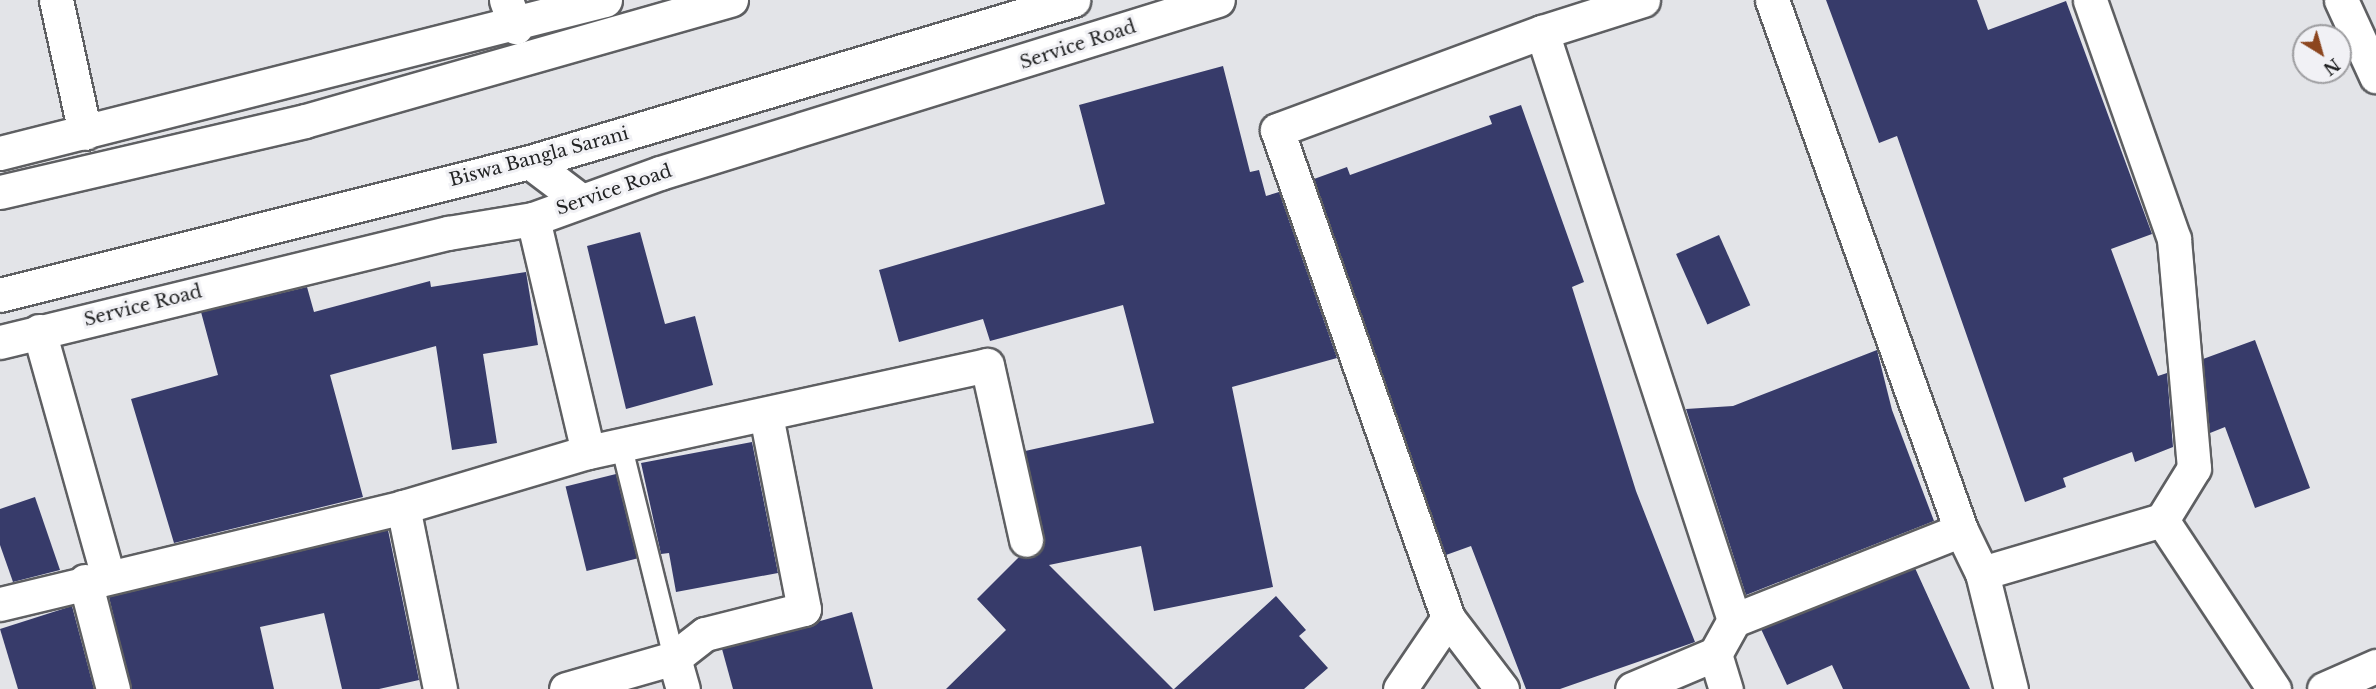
<!DOCTYPE html>
<html>
<head>
<meta charset="utf-8">
<style>
	body { margin:0 }
	#map { position:relative; width:2376px; height:689px; overflow:hidden; background:#e3e4e8; font-family:"Libre Baskerville",serif }
	div>[style] { position:absolute }
	[style*='--x'] { left:calc(var(--x)*1px); top:calc(var(--y)*1px); width:calc(var(--w)*1px); rotate:calc(var(--a)*1deg) }
	.building>* { inset:0; background:#373b6a; transform-origin:0 0 }
	.roads { filter:drop-shadow(2px 0 #5e5f62) drop-shadow(-2px 0 #5e5f62) drop-shadow(0 2px #5e5f62) drop-shadow(0 -2px #5e5f62) }
	.service>* { height:20px; margin:-10px; padding:0 10px; transform-origin:10px; border-radius:10px; background:#fff }
	.minor>* { height:33px; margin:-16.5px; padding:0 16.5px; transform-origin:16.5px; border-radius:16.5px; background:#fff }
	.tertiary>* { height:33px; margin:-16.5px; padding:0 16.5px; transform-origin:16.5px; border-radius:16.5px; background:#fff }
	.primary>* { height:33px; margin:-16.5px; padding:0 16.5px; transform-origin:16.5px; border-radius:16.5px; background:#fff }
	span { translate:-50% -50%; white-space:nowrap; text-align:center; line-height:1.15; -webkit-text-stroke:6px #f1f1f5; paint-order:stroke }
	.street-label { font-size:18px; color:#212223 }
	.north { position:absolute; left:2292px; top:24px; width:60px; height:60px; box-sizing:border-box; background:#f1f1f5; border:2px solid #9e9ea1; border-radius:50%; rotate:143deg; font-size:16px; font-weight:700; line-height:24px; text-align:center; color:#212223 }
	.north::after { content:''; display:block; margin:auto; width:21px; height:27px; background:#8c461f; clip-path:polygon(50% 0,100% 100%,50% 72%,0 100%) }
</style>
</head>
<body>
<div id="map">
	<div class="building">
		<div style="clip-path:polygon(1826px 0,1977px 0,1988px 30px,2066px 1px,2152px 234px,2111px 249px,2158px 376px,2167px 373px,2173px 447px,2135px 462px,2132px 452px,2063px 478px,2066px 487px,2025px 502px,1897px 136px,1879px 143px)"></div>
		<div style="clip-path:polygon(1223px 66px,1250px 172px,1259px 170px,1266px 196px,1279px 192px,1337px 358px,1232px 387px,1273px 587px,1154px 611px,1141px 546px,1049px 565px,1173px 689px,946px 689px,1006px 630px,977px 599px,1019px 557px,1031px 558px,1044px 546px,1025px 451px,1154px 423px,1123px 305px,990px 341px,983px 319px,899px 342px,879px 270px,1105px 204px,1079px 105px)"></div>
		<div style="clip-path:polygon(1521px 105px,1584px 282px,1572px 287px,1636px 491px,1695px 642px,1560px 689px,1526px 689px,1471px 546px,1446px 555px,1314px 179px,1347px 167px,1350px 175px,1492px 124px,1489px 116px)"></div>
		<div style="clip-path:polygon(640px 232px,665px 324px,695px 316px,713px 385px,626px 409px,587px 246px)"></div>
		<div style="left:1719px;top:235px;width:77px;height:47px;rotate:66deg"></div>
		<div style="clip-path:polygon(526px 272px,538px 345px,483px 354px,497px 443px,452px 450px,436px 346px,330px 375px,363px 497px,174px 543px,131px 399px,218px 375px,201px 312px,307px 287px,314px 312px,430px 281px,431px 287px)"></div>
		<div style="clip-path:polygon(2255px 340px,2310px 488px,2255px 508px,2225px 427px,2210px 433px,2203px 359px)"></div>
		<div style="clip-path:polygon(1877px 350px,1892px 410px,1934px 521px,1746px 595px,1686px 409px,1733px 406px)"></div>
		<div style="clip-path:polygon(752px 442px,778px 573px,676px 592px,669px 553px,661px 554px,641px 463px)"></div>
		<div style="left:616px;top:474px;width:87px;height:52px;rotate:76deg"></div>
		<div style="clip-path:polygon(35px 497px,60px 570px,13px 582px,0 545px,0 509px)"></div>
		<div style="clip-path:polygon(388px 530px,419px 680px,379px 689px,342px 689px,324px 613px,260px 627px,274px 689px,131px 689px,109px 597px)"></div>
		<div style="clip-path:polygon(1915px 568px,1970px 689px,1843px 689px,1832px 665px,1787px 685px,1761px 629px)"></div>
		<div style="clip-path:polygon(1276px 596px,1306px 630px,1299px 636px,1328px 668px,1304px 689px,1174px 689px)"></div>
		<div style="clip-path:polygon(72px 606px,94px 689px,18px 689px,0 629px)"></div>
		<div style="clip-path:polygon(852px 612px,873px 689px,733px 689px,722px 649px)"></div>
	</div>
	<div class="roads">
		<div class="service">
			<div style="--x:622;--y:448;--w:216;--a:76.1"></div>
		</div>
		<div class="minor">
			<div style="--x:56;--y:0;--w:136;--a:77.7"></div>
			<div style="--x:506;--y:0;--w:29;--a:70"></div>
			<div style="--x:1772;--y:0;--w:563;--a:70.37"></div>
			<div style="--x:1961;--y:530;--w:48;--a:64"></div>
			<div style="--x:1982;--y:573;--w:120;--a:76"></div>
			<div style="--x:2341;--y:0;--w:84;--a:65.3"></div>
			<div style="--x:1542;--y:32;--w:106;--a:-17.6"></div>
			<div style="--x:533;--y:219;--w:239;--a:76.7"></div>
			<div style="--x:39;--y:331;--w:255;--a:74.3"></div>
			<div style="--x:403;--y:507;--w:186;--a:78.5"></div>
			<div style="--x:2162;--y:520;--w:203;--a:56.5"></div>
			<div style="--x:1982;--y:573;--w:188;--a:-16.4"></div>
			<div style="--x:2162;--y:520;--w:61;--a:-58.4"></div>
			<div style="--x:2194;--y:468;--w:230;--a:-95"></div>
			<div style="--x:2174;--y:239;--w:253;--a:-109.4"></div>
			<div style="--x:85;--y:581;--w:112;--a:75.5"></div>
			<div style="--x:0;--y:604;--w:415;--a:-13.5"></div>
			<div style="--x:403;--y:507;--w:193;--a:-16.6"></div>
			<div style="--x:588;--y:452;--w:408;--a:-12.3"></div>
			<div style="--x:987;--y:365;--w:179;--a:77.4"></div>
			<div style="--x:1734;--y:620;--w:244;--a:-21.6"></div>
			<div style="--x:1715;--y:654;--w:37;--a:73"></div>
			<div style="--x:674;--y:658;--w:32;--a:74"></div>
			<div style="--x:566;--y:689;--w:112;--a:-16"></div>
			<div style="--x:674;--y:658;--w:39;--a:-38"></div>
			<div style="--x:705;--y:634;--w:102;--a:-14.2"></div>
			<div style="--x:804;--y:609;--w:197;--a:-101.1"></div>
			<div style="--x:1400;--y:689;--w:86;--a:-55.9"></div>
			<div style="--x:1502;--y:689;--w:89;--a:-127.3"></div>
			<div style="--x:1448;--y:618;--w:517;--a:-109.31"></div>
			<div style="--x:1277;--y:130;--w:283;--a:-20.3"></div>
			<div style="--x:1542;--y:32;--w:619;--a:71.92"></div>
			<div style="--x:1734;--y:620;--w:39;--a:119"></div>
			<div style="--x:1715;--y:654;--w:90;--a:157.1"></div>
			<div style="--x:2324;--y:689;--w:57;--a:-23.9"></div>
		</div>
		<div class="tertiary">
			<div style="--x:0;--y:153;--w:624;--a:-14.19"></div>
			<div style="--x:530;--y:162;--w:61;--a:37.1"></div>
			<div style="--x:0;--y:342;--w:461;--a:-13.7"></div>
			<div style="--x:448;--y:233;--w:86;--a:-9.4"></div>
			<div style="--x:533;--y:219;--w:135;--a:-19.9"></div>
			<div style="--x:660;--y:173;--w:584;--a:-17.23"></div>
		</div>
		<div class="primary">
			<div style="--x:0;--y:192;--w:313;--a:-13.1"></div>
			<div style="--x:305;--y:121;--w:443;--a:-15.9"></div>
			<div style="--x:0;--y:295;--w:546;--a:-14.09"></div>
			<div style="--x:530;--y:162;--w:567;--a:-16.61"></div>
		</div>
	</div>
	<div class="street-label">
		<span style="left:1078px;top:45px;rotate:-18deg">Service Road</span>
		<span style="left:539px;top:157px;rotate:-15deg">Biswa Bangla Sarani</span>
		<span style="left:614px;top:190px;rotate:-19deg">Service Road</span>
		<span style="left:143px;top:306px;rotate:-14deg">Service Road</span>
	</div>
	<div class="north">N</div>
</div>
</body>
</html>
